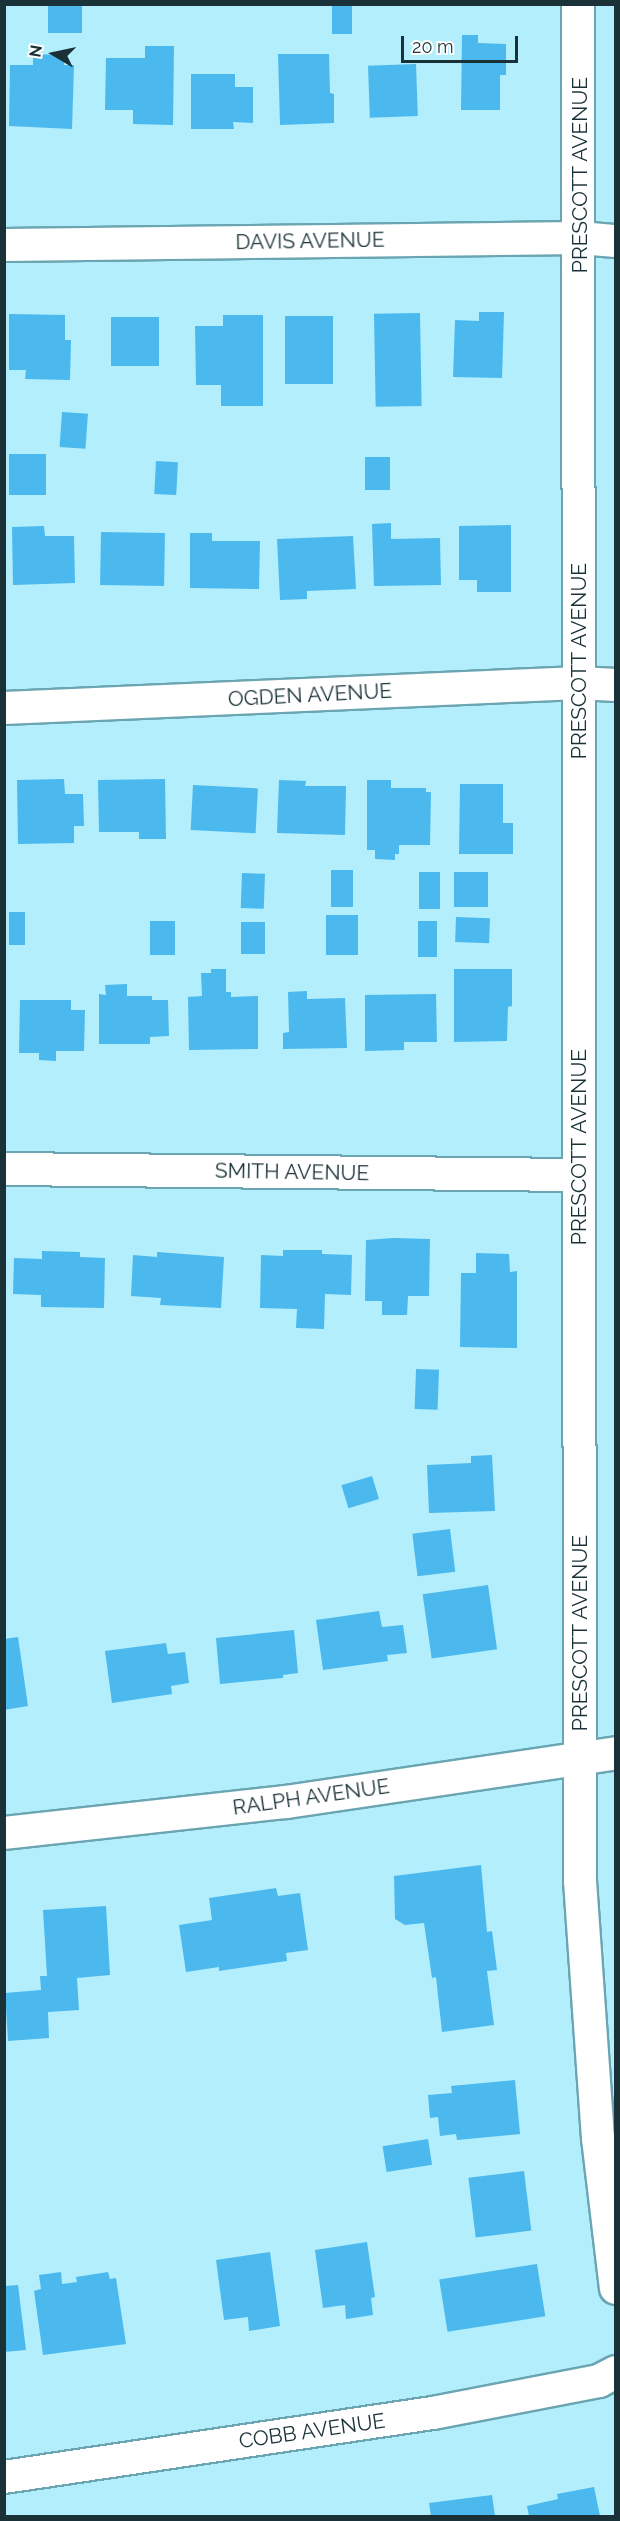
<!DOCTYPE html>
<html>
<head>
<meta charset="utf-8">
<style>
	body { margin:0 }
	#map { position:relative; width:620px; height:2521px; overflow:hidden; background:#b2eefb; font-family:Raleway,sans-serif }
	div>[style] { position:absolute }
	[style*='--x'] { left:calc(var(--x)*1px); top:calc(var(--y)*1px); width:calc(var(--w)*1px); rotate:calc(var(--a)*1deg) }
	.building>* { inset:0; background:#4bb9ee; transform-origin:0 0 }
	.roads { filter:drop-shadow(2px 0 #6ba5b2) drop-shadow(-2px 0 #6ba5b2) drop-shadow(0 2px #6ba5b2) drop-shadow(0 -2px #6ba5b2) }
	.street>* { height:32px; margin:-16px; padding:0 16px; transform-origin:16px; border-radius:16px; background:#fff }
	span { translate:-50% -50%; white-space:nowrap; text-align:center; line-height:1.15; -webkit-text-stroke:5px #fff; paint-order:stroke }
	.street-label { font-size:21px; color:#1a3237 }
	.frame { position:absolute; inset:0; border:6px solid #1a3237; pointer-events:none }
	.north { position:absolute; left:24px; top:24px; width:60px; height:60px; -webkit-text-stroke:4px #fff; paint-order:stroke; rotate:279deg; font-size:16px; font-weight:700; line-height:24px; text-align:center; color:#1a3237 }
	.north::after { content:''; display:block; margin:auto; width:21px; height:27px; background:#1a3237; clip-path:polygon(50% 0,100% 100%,50% 72%,0 100%) }
	.scale { position:absolute; left:401px; top:36px; width:117px; height:27px; box-sizing:border-box; border:3px solid #1a3237; border-top:0; padding-left:8px; font-size:18px; line-height:21px; white-space:nowrap; color:#1a3237; -webkit-text-stroke:4px #fff; paint-order:stroke }
</style>
</head>
<body>
<div id="map">
	<div class="building">
		<div style="left:48px;top:4px;width:34px;height:29px"></div>
		<div style="left:332px;top:4px;width:20px;height:30px"></div>
		<div style="clip-path:polygon(462px 35px,478px 35px,478px 43px,506px 44px,506px 75px,500px 75px,500px 110px,461px 110px)"></div>
		<div style="clip-path:polygon(145px 46px,174px 46px,173px 125px,133px 124px,133px 110px,105px 110px,106px 58px,145px 58px)"></div>
		<div style="clip-path:polygon(33px 54px,64px 55px,64px 65px,74px 65px,72px 129px,9px 126px,10px 65px,33px 65px)"></div>
		<div style="clip-path:polygon(278px 54px,329px 54px,330px 93px,334px 94px,334px 123px,280px 125px)"></div>
		<div style="left:416px;top:64px;width:52px;height:48px;rotate:88deg"></div>
		<div style="clip-path:polygon(191px 74px,235px 74px,235px 87px,253px 87px,253px 123px,233px 122px,234px 129px,191px 129px)"></div>
		<div style="clip-path:polygon(479px 312px,504px 312px,502px 378px,453px 377px,455px 320px,479px 321px)"></div>
		<div style="left:420px;top:313px;width:93px;height:46px;rotate:89deg"></div>
		<div style="clip-path:polygon(9px 314px,65px 315px,65px 340px,71px 340px,70px 380px,25px 379px,26px 370px,9px 370px)"></div>
		<div style="clip-path:polygon(223px 315px,263px 315px,263px 406px,221px 406px,221px 385px,196px 385px,195px 326px,223px 326px)"></div>
		<div style="left:285px;top:316px;width:48px;height:68px"></div>
		<div style="left:111px;top:317px;width:48px;height:49px"></div>
		<div style="left:62px;top:412px;width:26px;height:35px;rotate:4deg"></div>
		<div style="left:9px;top:454px;width:37px;height:41px"></div>
		<div style="left:390px;top:457px;width:33px;height:25px;rotate:90deg"></div>
		<div style="left:156px;top:461px;width:22px;height:33px;rotate:3deg"></div>
		<div style="clip-path:polygon(391px 523px,391px 539px,440px 538px,441px 585px,374px 586px,372px 524px)"></div>
		<div style="clip-path:polygon(511px 525px,511px 592px,477px 592px,477px 580px,459px 580px,459px 526px)"></div>
		<div style="clip-path:polygon(44px 526px,45px 536px,74px 536px,75px 583px,13px 585px,12px 527px)"></div>
		<div style="left:101px;top:532px;width:64px;height:53px;rotate:1deg"></div>
		<div style="clip-path:polygon(190px 533px,212px 533px,212px 541px,260px 541px,259px 589px,190px 588px)"></div>
		<div style="clip-path:polygon(353px 536px,356px 589px,307px 591px,307px 599px,280px 600px,277px 539px)"></div>
		<div style="clip-path:polygon(64px 779px,65px 794px,83px 794px,84px 826px,74px 826px,74px 843px,18px 844px,17px 780px)"></div>
		<div style="clip-path:polygon(165px 779px,166px 839px,139px 839px,139px 832px,99px 832px,98px 780px)"></div>
		<div style="clip-path:polygon(279px 780px,306px 781px,305px 786px,346px 786px,345px 835px,277px 833px)"></div>
		<div style="clip-path:polygon(367px 780px,391px 780px,391px 788px,426px 788px,426px 792px,431px 792px,430px 845px,399px 845px,399px 854px,395px 854px,395px 860px,375px 859px,375px 850px,367px 850px)"></div>
		<div style="clip-path:polygon(460px 784px,503px 784px,503px 823px,513px 823px,513px 854px,459px 854px)"></div>
		<div style="left:193px;top:785px;width:65px;height:45px;rotate:3deg"></div>
		<div style="left:331px;top:870px;width:22px;height:37px"></div>
		<div style="left:419px;top:872px;width:21px;height:37px"></div>
		<div style="left:454px;top:872px;width:34px;height:35px"></div>
		<div style="left:242px;top:873px;width:23px;height:35px;rotate:2deg"></div>
		<div style="left:9px;top:912px;width:16px;height:33px"></div>
		<div style="left:326px;top:915px;width:32px;height:40px"></div>
		<div style="left:456px;top:917px;width:34px;height:25px;rotate:2deg"></div>
		<div style="left:150px;top:921px;width:25px;height:34px"></div>
		<div style="left:418px;top:921px;width:19px;height:36px"></div>
		<div style="left:241px;top:922px;width:24px;height:32px"></div>
		<div style="clip-path:polygon(211px 969px,226px 969px,226px 992px,231px 992px,231px 997px,258px 996px,258px 1049px,189px 1050px,188px 997px,202px 996px,201px 973px,211px 973px)"></div>
		<div style="clip-path:polygon(454px 969px,512px 969px,512px 1006px,508px 1007px,507px 1041px,454px 1042px)"></div>
		<div style="clip-path:polygon(127px 984px,127px 996px,152px 996px,152px 1000px,168px 1000px,169px 1036px,150px 1037px,150px 1044px,99px 1044px,99px 994px,106px 995px,105px 985px)"></div>
		<div style="clip-path:polygon(307px 991px,307px 999px,345px 998px,347px 1048px,283px 1049px,283px 1033px,289px 1032px,288px 992px)"></div>
		<div style="clip-path:polygon(436px 994px,437px 1042px,404px 1042px,404px 1050px,365px 1051px,365px 995px)"></div>
		<div style="clip-path:polygon(20px 1000px,71px 1000px,71px 1010px,85px 1010px,84px 1051px,56px 1051px,56px 1061px,39px 1060px,39px 1053px,19px 1053px)"></div>
		<div style="clip-path:polygon(393px 1238px,430px 1239px,429px 1296px,408px 1296px,407px 1315px,382px 1315px,382px 1301px,365px 1301px,366px 1240px)"></div>
		<div style="clip-path:polygon(283px 1250px,322px 1250px,322px 1254px,352px 1255px,351px 1295px,325px 1294px,324px 1329px,296px 1328px,297px 1309px,260px 1308px,261px 1255px,283px 1256px)"></div>
		<div style="clip-path:polygon(42px 1251px,80px 1252px,80px 1257px,105px 1258px,104px 1308px,41px 1307px,41px 1295px,13px 1294px,14px 1258px,42px 1259px)"></div>
		<div style="clip-path:polygon(157px 1252px,224px 1257px,221px 1308px,160px 1305px,161px 1298px,131px 1296px,133px 1255px,157px 1257px)"></div>
		<div style="clip-path:polygon(476px 1253px,509px 1254px,510px 1272px,517px 1271px,517px 1348px,460px 1347px,461px 1273px,476px 1273px)"></div>
		<div style="left:416px;top:1369px;width:23px;height:40px;rotate:2deg"></div>
		<div style="clip-path:polygon(492px 1455px,495px 1511px,429px 1513px,427px 1465px,471px 1463px,471px 1456px)"></div>
		<div style="left:372px;top:1476px;width:24px;height:32px;rotate:73deg"></div>
		<div style="left:450px;top:1529px;width:43px;height:38px;rotate:83deg"></div>
		<div style="left:488px;top:1585px;width:65px;height:66px;rotate:82deg"></div>
		<div style="clip-path:polygon(379px 1611px,382px 1627px,403px 1625px,407px 1653px,387px 1655px,388px 1661px,323px 1670px,316px 1620px)"></div>
		<div style="clip-path:polygon(294px 1630px,298px 1673px,283px 1675px,283px 1678px,220px 1684px,216px 1638px)"></div>
		<div style="clip-path:polygon(18px 1637px,28px 1706px,4px 1710px,4px 1639px)"></div>
		<div style="clip-path:polygon(166px 1643px,168px 1654px,185px 1652px,189px 1683px,171px 1686px,172px 1694px,112px 1703px,105px 1651px)"></div>
		<div style="clip-path:polygon(481px 1865px,487px 1932px,492px 1931px,497px 1970px,487px 1971px,494px 2025px,442px 2032px,436px 1977px,432px 1978px,424px 1923px,405px 1925px,395px 1919px,394px 1876px)"></div>
		<div style="clip-path:polygon(276px 1888px,278px 1896px,300px 1893px,308px 1950px,286px 1953px,287px 1961px,219px 1971px,219px 1967px,186px 1972px,179px 1925px,212px 1920px,209px 1898px)"></div>
		<div style="clip-path:polygon(106px 1906px,110px 1975px,77px 1978px,79px 2010px,48px 2012px,49px 2038px,8px 2041px,5px 1993px,41px 1990px,40px 1976px,47px 1976px,43px 1910px)"></div>
		<div style="clip-path:polygon(515px 2080px,520px 2134px,457px 2140px,456px 2134px,440px 2136px,438px 2117px,430px 2118px,428px 2095px,452px 2093px,451px 2086px)"></div>
		<div style="left:428px;top:2139px;width:26px;height:46px;rotate:81deg"></div>
		<div style="left:524px;top:2171px;width:60px;height:56px;rotate:83deg"></div>
		<div style="clip-path:polygon(367px 2242px,375px 2297px,371px 2298px,373px 2315px,346px 2319px,345px 2305px,323px 2308px,315px 2250px)"></div>
		<div style="clip-path:polygon(270px 2252px,280px 2326px,249px 2331px,248px 2317px,224px 2320px,216px 2260px)"></div>
		<div style="left:537px;top:2264px;width:53px;height:99px;rotate:81deg"></div>
		<div style="clip-path:polygon(61px 2272px,62px 2284px,77px 2282px,76px 2277px,108px 2272px,110px 2279px,116px 2278px,126px 2344px,43px 2355px,34px 2291px,41px 2289px,39px 2275px)"></div>
		<div style="clip-path:polygon(18px 2285px,26px 2350px,4px 2352px,4px 2286px)"></div>
		<div style="clip-path:polygon(594px 2487px,600px 2516px,529px 2516px,527px 2506px,558px 2499px,557px 2494px)"></div>
		<div style="clip-path:polygon(492px 2495px,495px 2516px,431px 2516px,429px 2503px)"></div>
	</div>
	<div class="roads">
		<div class="street">
			<div style="--x:578;--y:4;--w:1877;--a:89.94"></div>
			<div style="--x:580;--y:1881;--w:258;--a:86"></div>
			<div style="--x:598;--y:2138;--w:151;--a:83.2"></div>
			<div style="--x:4;--y:245;--w:576;--a:-0.7"></div>
			<div style="--x:580;--y:238;--w:36;--a:5"></div>
			<div style="--x:4;--y:708;--w:576;--a:-2.49"></div>
			<div style="--x:579;--y:683;--w:37;--a:3"></div>
			<div style="--x:4;--y:1169;--w:575;--a:0.6"></div>
			<div style="--x:4;--y:1833;--w:284;--a:-6.3"></div>
			<div style="--x:286;--y:1802;--w:334;--a:-8.4"></div>
			<div style="--x:4;--y:2477;--w:434;--a:-8.5"></div>
			<div style="--x:433;--y:2413;--w:169;--a:-10.9"></div>
			<div style="--x:599;--y:2381;--w:19;--a:-28"></div>
		</div>
	</div>
	<div class="street-label">
		<span style="left:580px;top:175px;rotate:-90deg">PRESCOTT AVENUE</span>
		<span style="left:310px;top:241px;rotate:-1deg">DAVIS AVENUE</span>
		<span style="left:579px;top:661px;rotate:-90deg">PRESCOTT AVENUE</span>
		<span style="left:310px;top:695px;rotate:-3deg">OGDEN AVENUE</span>
		<span style="left:579px;top:1147px;rotate:-90deg">PRESCOTT AVENUE</span>
		<span style="left:292px;top:1172px;rotate:1deg">SMITH AVENUE</span>
		<span style="left:580px;top:1633px;rotate:-90deg">PRESCOTT AVENUE</span>
		<span style="left:311px;top:1797px;rotate:-8deg">RALPH AVENUE</span>
		<span style="left:312px;top:2431px;rotate:-8deg">COBB AVENUE</span>
	</div>
	<div class="frame"></div>
	<div class="north">N</div>
	<div class="scale">20 m</div>
</div>
</body>
</html>
